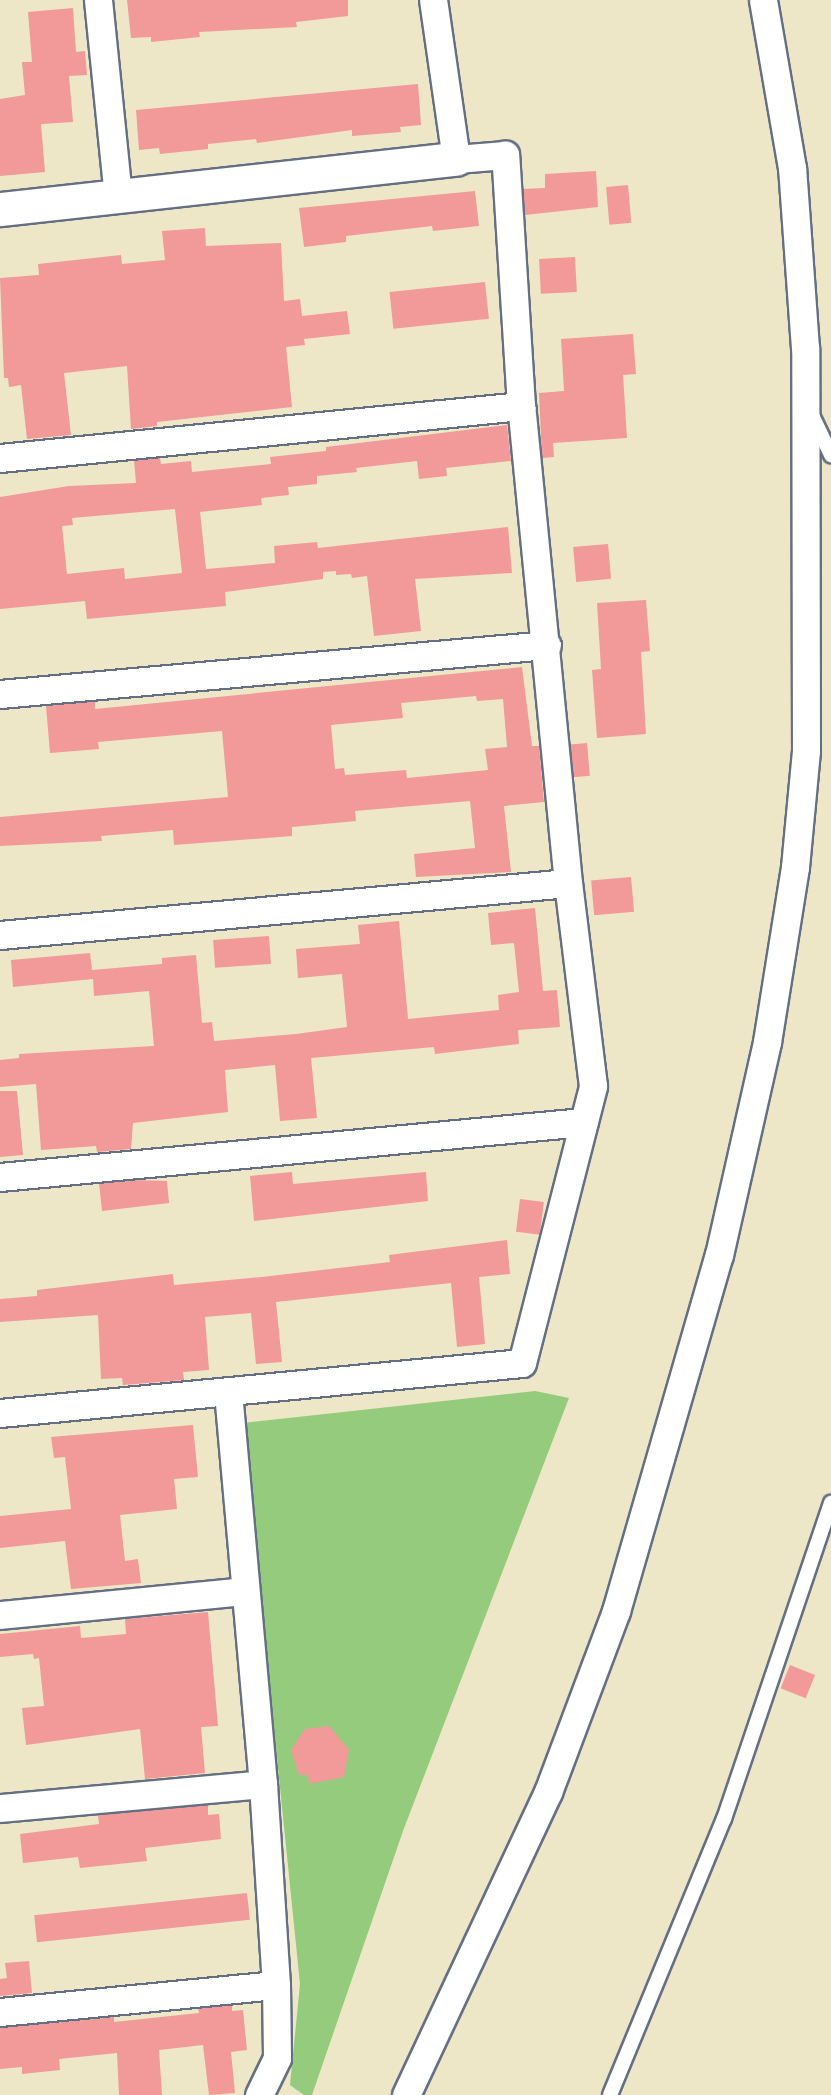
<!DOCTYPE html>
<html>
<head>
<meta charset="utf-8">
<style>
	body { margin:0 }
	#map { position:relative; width:831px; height:2095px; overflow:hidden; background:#ede6c7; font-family:"IM FELL DW Pica",serif }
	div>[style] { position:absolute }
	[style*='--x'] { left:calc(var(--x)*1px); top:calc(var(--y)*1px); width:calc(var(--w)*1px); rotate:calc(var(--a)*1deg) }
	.green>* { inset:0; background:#95cb7d }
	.building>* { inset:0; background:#f19a99; transform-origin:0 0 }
	.roads { filter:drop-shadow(2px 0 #646f83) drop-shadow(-2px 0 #646f83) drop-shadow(0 2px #646f83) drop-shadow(0 -2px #646f83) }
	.service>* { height:14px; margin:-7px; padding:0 7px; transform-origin:7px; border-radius:7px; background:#fff }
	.minor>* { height:27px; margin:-13.5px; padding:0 13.5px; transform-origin:13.5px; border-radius:13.5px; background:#fff }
	.tertiary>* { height:33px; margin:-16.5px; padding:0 16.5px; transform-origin:16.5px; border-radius:16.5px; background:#fff }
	span { translate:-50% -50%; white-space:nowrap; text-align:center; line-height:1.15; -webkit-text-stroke:4.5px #fdfcf7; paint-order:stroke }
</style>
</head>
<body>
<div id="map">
	<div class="green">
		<div style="clip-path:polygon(535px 1391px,569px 1398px,403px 1831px,312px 2095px,304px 2095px,290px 2085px,300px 1984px,243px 1423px)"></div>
	</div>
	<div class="building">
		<div style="clip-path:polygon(127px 0,348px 0,348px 16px,296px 22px,297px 27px,199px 32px,200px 37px,151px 42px,151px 37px,131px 38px)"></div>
		<div style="clip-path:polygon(73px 8px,76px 52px,85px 51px,87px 75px,69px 76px,73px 122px,41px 124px,45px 172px,0 176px,0 99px,25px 95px,22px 62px,32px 62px,28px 12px)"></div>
		<div style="clip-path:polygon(418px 84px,421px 125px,400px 127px,401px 132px,352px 136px,352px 130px,257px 143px,256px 139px,208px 144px,208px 149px,160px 154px,159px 148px,139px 150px,136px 110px)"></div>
		<div style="clip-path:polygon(596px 171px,598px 207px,525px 215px,523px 189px,545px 188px,545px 174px)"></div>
		<div style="left:628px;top:185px;width:38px;height:22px;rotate:85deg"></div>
		<div style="clip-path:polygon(475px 191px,479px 226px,433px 231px,432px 226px,346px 236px,346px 242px,304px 247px,299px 208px)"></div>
		<div style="clip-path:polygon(205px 228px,206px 246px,281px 243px,284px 301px,300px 299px,302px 316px,347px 311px,350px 334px,304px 339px,305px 345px,286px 347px,292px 407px,157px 422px,157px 426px,131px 429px,127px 366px,64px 373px,71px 435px,27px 439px,21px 385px,9px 387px,8px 378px,4px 378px,0 278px,39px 275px,38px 264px,121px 255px,122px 264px,165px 260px,162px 231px)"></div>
		<div style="left:575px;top:257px;width:35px;height:36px;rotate:87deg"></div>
		<div style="left:485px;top:282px;width:37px;height:96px;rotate:84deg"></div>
		<div style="clip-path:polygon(633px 334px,636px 374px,623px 375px,627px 438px,553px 443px,554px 457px,542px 458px,539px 393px,564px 391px,561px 339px)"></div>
		<div style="clip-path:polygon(evenodd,507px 425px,511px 461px,446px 468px,447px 476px,419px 479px,417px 461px,356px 468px,357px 472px,317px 476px,317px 484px,288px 487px,289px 495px,261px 498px,262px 505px,200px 512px,206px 569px,275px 563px,274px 546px,317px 542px,318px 548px,508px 527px,512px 573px,415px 579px,421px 631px,374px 636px,367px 576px,352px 578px,351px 574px,336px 575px,336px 571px,323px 572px,323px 579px,225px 592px,226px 606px,87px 619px,85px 601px,0 609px,0 497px,69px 486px,136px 483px,134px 460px,160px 458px,161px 464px,191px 461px,192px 472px,271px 464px,270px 457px,326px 451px,326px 447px,507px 425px,175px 509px,182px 573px,125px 579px,124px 568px,67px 574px,62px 526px,73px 525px,72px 518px,175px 509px)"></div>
		<div style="left:608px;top:544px;width:35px;height:35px;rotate:85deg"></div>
		<div style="clip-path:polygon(646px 600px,650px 651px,641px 652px,646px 734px,597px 738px,592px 670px,601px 669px,597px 603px)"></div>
		<div style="clip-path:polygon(evenodd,522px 667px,532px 746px,539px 746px,544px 802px,504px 806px,511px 872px,416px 877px,414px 854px,475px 848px,470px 801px,355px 811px,356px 821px,292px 827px,292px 836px,174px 845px,173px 830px,101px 836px,102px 841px,0 846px,0 817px,228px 797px,222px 731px,98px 742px,99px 749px,50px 753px,46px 706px,95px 701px,95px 709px,522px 667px,476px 696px,477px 701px,503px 699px,507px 747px,485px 749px,488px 770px,407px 778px,406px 770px,345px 775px,344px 768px,335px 769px,331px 725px,403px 718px,401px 703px,476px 696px)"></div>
		<div style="left:587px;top:743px;width:33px;height:17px;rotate:85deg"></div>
		<div style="left:631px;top:877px;width:35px;height:40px;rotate:85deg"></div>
		<div style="clip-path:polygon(535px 908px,543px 991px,557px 990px,560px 1027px,518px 1030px,519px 1044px,435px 1054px,434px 1047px,311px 1058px,317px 1118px,280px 1121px,275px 1065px,225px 1070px,228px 1112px,133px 1123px,131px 1149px,97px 1152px,96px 1146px,41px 1150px,36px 1084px,0 1087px,0 1060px,19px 1058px,19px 1054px,154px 1046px,149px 991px,94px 996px,93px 979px,13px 987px,11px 960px,90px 953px,92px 970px,162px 964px,162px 958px,196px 955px,202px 1023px,212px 1022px,214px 1041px,296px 1034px,347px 1027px,342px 974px,298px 978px,296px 949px,360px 944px,358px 925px,399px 921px,408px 1019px,499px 1010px,498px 995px,519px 992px,514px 943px,491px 945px,488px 913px)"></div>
		<div style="left:269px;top:936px;width:28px;height:56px;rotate:86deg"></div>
		<div style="clip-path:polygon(0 1091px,17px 1091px,23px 1155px,0 1157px)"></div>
		<div style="clip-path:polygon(292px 1172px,293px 1184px,426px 1172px,428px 1201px,254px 1221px,250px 1176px)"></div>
		<div style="clip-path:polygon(135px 1180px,167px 1181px,169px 1203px,102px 1211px,99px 1183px)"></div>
		<div style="left:520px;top:1199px;width:24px;height:33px;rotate:7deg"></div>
		<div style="clip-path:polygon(507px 1240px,510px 1274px,479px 1277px,485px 1344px,457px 1347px,451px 1283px,276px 1302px,282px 1362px,256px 1364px,251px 1313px,205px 1317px,209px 1370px,183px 1372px,184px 1380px,123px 1385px,122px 1378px,101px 1379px,98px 1315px,0 1322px,0 1299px,37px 1296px,37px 1290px,173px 1274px,174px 1285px,262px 1277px,390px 1262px,389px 1255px)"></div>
		<div style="clip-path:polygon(193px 1425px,198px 1477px,174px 1479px,177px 1509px,120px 1515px,125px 1561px,138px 1559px,141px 1583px,71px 1589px,65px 1541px,0 1548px,0 1516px,71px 1509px,65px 1457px,54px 1458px,51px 1437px)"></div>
		<div style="clip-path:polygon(208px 1612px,218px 1726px,201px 1727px,205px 1773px,145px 1779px,140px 1729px,26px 1745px,22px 1708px,44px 1706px,39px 1658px,34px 1659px,33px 1654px,0 1657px,0 1634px,80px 1626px,81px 1638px,126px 1634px,125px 1619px)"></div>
		<div style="left:790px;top:1665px;width:27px;height:25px;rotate:22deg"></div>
		<div style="clip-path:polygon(329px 1726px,349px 1750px,344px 1777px,309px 1784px,308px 1775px,299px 1775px,291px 1750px,305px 1729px)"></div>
		<div style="clip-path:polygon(208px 1805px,208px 1815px,219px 1814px,221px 1839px,145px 1848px,147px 1861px,80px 1868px,78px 1857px,23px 1863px,20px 1834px,99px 1824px,98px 1815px)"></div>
		<div style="left:247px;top:1893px;width:27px;height:214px;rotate:84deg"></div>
		<div style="clip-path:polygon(29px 1961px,32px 1993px,0 1996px,0 1979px,7px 1978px,5px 1963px)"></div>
		<div style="clip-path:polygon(232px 2005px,232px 2011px,243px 2010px,247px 2050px,231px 2052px,235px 2093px,209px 2095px,203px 2045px,159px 2050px,162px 2095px,119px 2095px,117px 2053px,59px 2059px,60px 2070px,22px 2074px,22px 2067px,0 2069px,0 2028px,114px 2017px,114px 2022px,199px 2013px,198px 2008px)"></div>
	</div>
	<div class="roads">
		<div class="service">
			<div style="--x:811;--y:413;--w:47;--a:64.5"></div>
			<div style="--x:610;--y:2095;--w:299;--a:-67.6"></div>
			<div style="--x:724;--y:1819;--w:334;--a:-71.3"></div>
		</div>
		<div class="minor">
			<div style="--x:98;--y:0;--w:198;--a:84.2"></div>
			<div style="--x:0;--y:458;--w:524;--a:-5.7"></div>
			<div style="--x:0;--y:694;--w:549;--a:-5.12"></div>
			<div style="--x:0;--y:935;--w:570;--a:-5.23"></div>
			<div style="--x:0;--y:1177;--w:586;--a:-5.39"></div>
			<div style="--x:228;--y:1392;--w:394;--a:84.9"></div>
			<div style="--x:263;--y:1784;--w:201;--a:86.3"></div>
			<div style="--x:276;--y:1985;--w:73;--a:89.2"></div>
			<div style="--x:277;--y:2058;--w:41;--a:115.9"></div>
			<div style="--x:0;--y:1413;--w:524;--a:-5.47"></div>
			<div style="--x:522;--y:1363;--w:286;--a:-75.6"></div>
			<div style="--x:593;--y:1086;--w:205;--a:-97"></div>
			<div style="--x:568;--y:883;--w:479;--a:-95.6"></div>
			<div style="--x:521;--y:406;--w:252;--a:-93.6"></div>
			<div style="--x:505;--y:155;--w:49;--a:175.3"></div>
			<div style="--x:456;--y:159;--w:161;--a:-98.2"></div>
			<div style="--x:0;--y:1615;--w:244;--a:-5.6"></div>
			<div style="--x:0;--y:1808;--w:264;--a:-5.2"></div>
			<div style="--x:0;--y:2012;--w:277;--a:-5.6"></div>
			<div style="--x:406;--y:2095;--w:335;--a:-64.9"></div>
			<div style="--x:548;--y:1792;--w:193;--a:-69.4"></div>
			<div style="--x:616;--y:1611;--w:371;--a:-73.9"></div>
			<div style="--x:719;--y:1255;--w:218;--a:-77.3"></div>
			<div style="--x:767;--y:1042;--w:177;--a:-80.9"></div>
			<div style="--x:795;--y:867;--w:117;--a:-84.6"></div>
			<div style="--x:806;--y:751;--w:403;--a:-90.1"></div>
			<div style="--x:805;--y:348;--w:180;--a:-94.1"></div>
			<div style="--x:792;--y:168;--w:170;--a:-99.8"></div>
		</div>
		<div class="tertiary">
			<div style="--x:0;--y:209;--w:459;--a:-6.3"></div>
		</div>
	</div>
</div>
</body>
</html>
